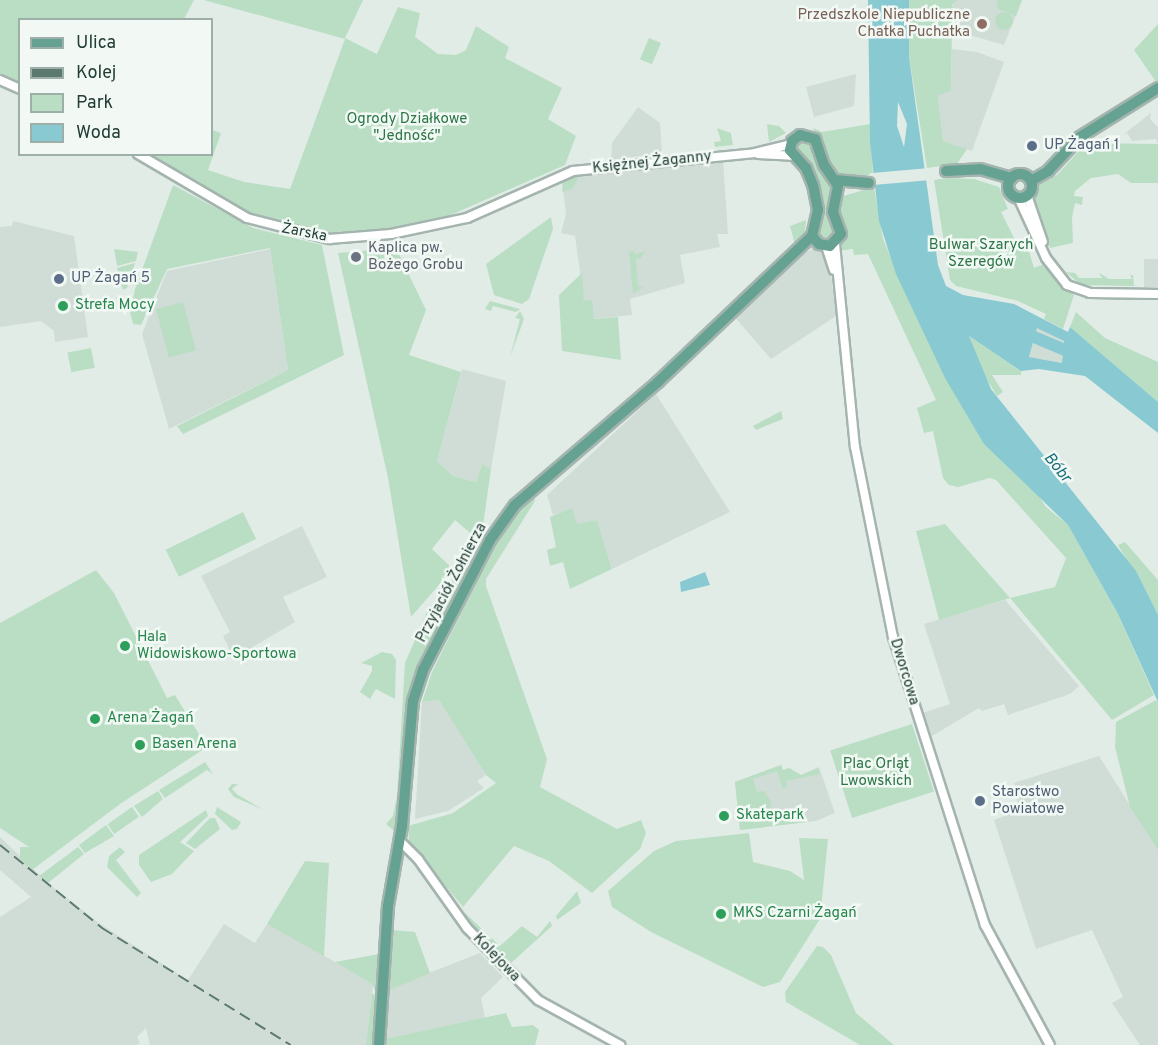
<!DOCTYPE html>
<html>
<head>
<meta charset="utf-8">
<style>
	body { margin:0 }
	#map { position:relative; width:1158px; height:1045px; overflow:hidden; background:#e2ece7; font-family:Overpass,sans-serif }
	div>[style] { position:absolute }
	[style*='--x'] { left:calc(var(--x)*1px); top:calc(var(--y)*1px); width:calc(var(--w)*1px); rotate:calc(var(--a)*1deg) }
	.built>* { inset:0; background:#d0dcd6; transform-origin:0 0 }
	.green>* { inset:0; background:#badec3; transform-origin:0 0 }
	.round { border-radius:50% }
	.water>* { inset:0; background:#89c9d2 }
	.pier>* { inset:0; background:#e2ece7; transform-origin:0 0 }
	.river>* { height:12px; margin:-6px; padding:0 6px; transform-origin:6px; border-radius:6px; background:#89c9d2 }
	.roads { filter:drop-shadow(2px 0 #a4b4ae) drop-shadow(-2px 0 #a4b4ae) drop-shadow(0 2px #a4b4ae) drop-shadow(0 -2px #a4b4ae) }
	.minor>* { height:8px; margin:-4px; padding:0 4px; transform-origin:4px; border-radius:4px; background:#fff }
	.major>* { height:10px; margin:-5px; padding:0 5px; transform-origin:5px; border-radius:5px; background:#65a291 }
	.major>.ring { margin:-5px; padding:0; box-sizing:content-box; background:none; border:10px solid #65a291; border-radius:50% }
	.rail>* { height:2px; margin-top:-1px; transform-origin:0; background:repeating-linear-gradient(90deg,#5c7970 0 12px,transparent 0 18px) }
	.dots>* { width:16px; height:16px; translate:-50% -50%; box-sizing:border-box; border:3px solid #f2f9f5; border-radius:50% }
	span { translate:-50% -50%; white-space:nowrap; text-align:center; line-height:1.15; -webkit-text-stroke:5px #f2f9f5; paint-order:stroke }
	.education-label { font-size:15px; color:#785e54 }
	.right { translate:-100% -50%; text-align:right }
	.park-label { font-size:15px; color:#2b7546 }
	.service-label { font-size:15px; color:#4e5e75 }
	.left { translate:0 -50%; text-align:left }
	.street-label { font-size:15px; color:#213d35 }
	.worship-label { font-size:15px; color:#5b616d }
	.leisure-label { font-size:15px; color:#27864d }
	.water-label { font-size:16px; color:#1a6d7a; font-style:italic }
	.legend { position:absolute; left:18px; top:18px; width:195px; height:138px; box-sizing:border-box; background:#f2f9f5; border:2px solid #9eaea8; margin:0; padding:8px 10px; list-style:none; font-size:18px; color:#213d35 }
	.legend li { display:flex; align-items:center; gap:12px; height:30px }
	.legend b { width:30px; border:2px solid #9eaea8 }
</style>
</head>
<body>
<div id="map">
	<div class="built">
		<div style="clip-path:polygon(953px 0,1022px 0,1004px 45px,952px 30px)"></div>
		<div style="clip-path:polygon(952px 49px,977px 52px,1004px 62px,972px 151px,943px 141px,938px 94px,951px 91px)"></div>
		<div style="clip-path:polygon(856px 74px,854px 106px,814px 117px,806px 87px)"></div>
		<div style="clip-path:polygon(638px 107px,660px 123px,662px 153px,611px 160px,612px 143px)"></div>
		<div style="clip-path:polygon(1151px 113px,1150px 119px,1158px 127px,1158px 144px,1156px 139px,1132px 141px,1127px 133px,1124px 134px)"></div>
		<div style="clip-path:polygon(723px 160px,728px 234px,717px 234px,720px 247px,680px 255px,685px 283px,630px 299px,632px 315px,594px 319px,584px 301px,575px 236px,561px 233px,566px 214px,562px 181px,589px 172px)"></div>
		<div style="clip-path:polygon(13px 221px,74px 236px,88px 337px,55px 342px,54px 331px,41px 321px,0 327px,0 227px,12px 226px)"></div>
		<div style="clip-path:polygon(814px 248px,824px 251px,830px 267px,836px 316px,771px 359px,732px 314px,795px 259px)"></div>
		<div style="clip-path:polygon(270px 249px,288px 370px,169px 429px,142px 334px,167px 271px)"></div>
		<div style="left:1144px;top:259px;width:14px;height:30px"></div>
		<div style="clip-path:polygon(1037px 327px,1064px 341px,1062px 363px,1029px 357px)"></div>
		<div style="clip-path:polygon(462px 369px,506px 381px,491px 469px,482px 464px,476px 482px,453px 476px,437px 461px)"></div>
		<div style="clip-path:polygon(656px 394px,730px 512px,612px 569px,597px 520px,576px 525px,572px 509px,553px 515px,547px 495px)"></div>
		<div style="clip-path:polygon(302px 526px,327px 577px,283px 597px,295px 622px,234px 658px,223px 636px,230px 632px,201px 576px)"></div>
		<div style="clip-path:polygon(1005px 600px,1079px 686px,1070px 694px,1008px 715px,1004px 704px,982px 711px,979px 708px,932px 736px,923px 713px,950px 704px,924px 624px)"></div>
		<div style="clip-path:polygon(439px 700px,486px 775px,477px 781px,484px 788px,448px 811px,415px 819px,422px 702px)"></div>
		<div style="clip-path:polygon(1099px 756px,1158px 850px,1158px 1045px,1140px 1045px,1112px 1003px,1123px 997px,1092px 930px,1036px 949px,994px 820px,1019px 810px,1014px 783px)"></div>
		<div style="clip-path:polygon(781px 765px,783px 770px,789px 768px,801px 775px,819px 767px,835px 813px,816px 821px,740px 830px,735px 782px)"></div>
		<div style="clip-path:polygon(0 837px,48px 883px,100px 924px,188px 980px,224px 924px,255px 943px,267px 924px,283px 932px,373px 984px,366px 1045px,150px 1045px,146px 1028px,137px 1037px,140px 1043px,137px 1045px,0 1045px,0 917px,31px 897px,0 870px)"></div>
		<div style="clip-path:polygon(480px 953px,503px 977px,481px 998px,485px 1018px,385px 1039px,388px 989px)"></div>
	</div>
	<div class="green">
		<div style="clip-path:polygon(0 0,194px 0,184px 19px,20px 20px,19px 82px,0 73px)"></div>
		<div style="clip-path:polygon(204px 0,363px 0,345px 38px,377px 54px,398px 7px,420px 13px,415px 37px,438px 54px,456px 55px,466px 50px,476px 26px,509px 47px,505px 58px,562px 88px,548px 119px,576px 136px,565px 165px,437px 221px,336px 237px,248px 213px,153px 155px,212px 154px,212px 130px,221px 133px,208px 170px,244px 182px,290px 189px,345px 39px)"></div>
		<div style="clip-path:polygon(909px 0,957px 0,952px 5px,957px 24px,968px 28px,966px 34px,952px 30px,951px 91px,938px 95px,943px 141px,967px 149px,957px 164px,927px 168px,909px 57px)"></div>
		<div style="clip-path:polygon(997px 0,1022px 0,1016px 16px,998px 9px)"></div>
		<div class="round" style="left:995px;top:12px;width:18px;height:18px"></div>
		<div style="clip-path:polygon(1158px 24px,1158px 81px,1156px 82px,1134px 50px)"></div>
		<div style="left:649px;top:38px;width:13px;height:23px;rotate:23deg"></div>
		<div style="clip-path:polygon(767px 124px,779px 126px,786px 133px,769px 142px)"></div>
		<div style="clip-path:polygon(870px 124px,873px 175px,838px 175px,830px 168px,813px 128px,822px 132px)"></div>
		<div style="clip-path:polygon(717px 128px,731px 133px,733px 145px,715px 147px,714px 142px,721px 141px)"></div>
		<div style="clip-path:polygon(806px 141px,833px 186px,835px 233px,829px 241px,818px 234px,820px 216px,795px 149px,799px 142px)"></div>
		<div style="clip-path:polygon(1086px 143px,1158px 144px,1158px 183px,1131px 183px,1118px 174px,1091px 178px,1075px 191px,1074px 196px,1083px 197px,1082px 205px,1075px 203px,1072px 217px,1073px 243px,1050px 248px,1032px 196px,1036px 187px,1057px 175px)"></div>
		<div style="clip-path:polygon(580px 174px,573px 188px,562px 192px,563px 180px)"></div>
		<div style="clip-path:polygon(947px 178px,974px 179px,999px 187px,1008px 209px,1001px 212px,1017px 244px,1026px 241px,1034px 268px,1046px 263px,1057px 282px,1074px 295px,1063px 329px,1044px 319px,1046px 314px,1018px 301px,956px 286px,950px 280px,934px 180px)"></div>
		<div style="clip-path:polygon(173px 185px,253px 228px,322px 245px,344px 355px,183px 434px,177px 426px,288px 370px,270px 248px,167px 269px,141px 325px,133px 324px,130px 312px,135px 289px)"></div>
		<div style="clip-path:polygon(874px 187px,883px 239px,914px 311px,1046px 507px,1068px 525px,1118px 614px,1154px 695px,1112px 720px,1010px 598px,939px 620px,916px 531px,945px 524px,1010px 598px,1055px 587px,1066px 558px,996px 480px,990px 478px,958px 487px,949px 485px,943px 478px,933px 431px,924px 433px,917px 408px,936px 400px,868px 254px,854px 255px,853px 249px,838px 251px,842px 240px,836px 215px,840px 197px)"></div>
		<div style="clip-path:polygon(551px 217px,553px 229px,529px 299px,522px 304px,494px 295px,486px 264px)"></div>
		<div style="clip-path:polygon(806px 220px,805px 232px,795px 245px,790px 226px)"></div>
		<div style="clip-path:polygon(396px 248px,426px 310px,409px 355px,461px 372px,437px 461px,453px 476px,476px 482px,482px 464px,491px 469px,483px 526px,475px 537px,455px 520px,432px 549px,453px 569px,411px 617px,388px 478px,338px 253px)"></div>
		<div style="clip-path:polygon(114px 249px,138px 252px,136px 261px,117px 266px)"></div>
		<div style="clip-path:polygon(634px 251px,635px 255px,645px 251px,641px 258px,636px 259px,638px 286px,643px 287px,633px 294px,629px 252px)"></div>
		<div style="clip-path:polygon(135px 263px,127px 288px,123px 290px,117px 268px)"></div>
		<div style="clip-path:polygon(1066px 272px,1075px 273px,1079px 278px,1102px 278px,1099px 273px,1109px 279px,1132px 279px,1130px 275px,1133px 275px,1134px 286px,1081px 285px)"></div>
		<div style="clip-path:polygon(582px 273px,584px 301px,592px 300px,594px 319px,618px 317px,621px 360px,562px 351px,559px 295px)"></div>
		<div style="clip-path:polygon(490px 301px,520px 309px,516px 312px,493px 306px,491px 311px,485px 309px)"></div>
		<div style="left:183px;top:302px;width:50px;height:28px;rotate:75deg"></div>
		<div style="clip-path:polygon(520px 311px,524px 319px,510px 357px,520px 319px,515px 318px)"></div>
		<div style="clip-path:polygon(1076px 312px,1105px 338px,1158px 362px,1158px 402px,1070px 327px)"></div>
		<div style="clip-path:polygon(969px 336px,1021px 371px,1021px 375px,992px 375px,1003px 392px,997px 396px,978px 365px)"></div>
		<div style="left:91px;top:348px;width:20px;height:24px;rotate:79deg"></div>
		<div style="clip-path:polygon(781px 411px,783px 419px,756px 430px,753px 426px)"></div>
		<div style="clip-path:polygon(534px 497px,535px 501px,486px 579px,486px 586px,547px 759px,540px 787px,617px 829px,641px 820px,646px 833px,640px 849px,592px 893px,549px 861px,514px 846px,463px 907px,409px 842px,408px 826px,453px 813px,496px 783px,486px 775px,439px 700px,422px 702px,432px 672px,498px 539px,515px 514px)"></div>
		<div style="clip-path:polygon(572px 508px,577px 524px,597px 520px,612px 569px,570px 589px,563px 562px,550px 566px,547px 550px,556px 547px,550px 517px)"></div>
		<div style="left:243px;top:512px;width:30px;height:86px;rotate:64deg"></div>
		<div style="clip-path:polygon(1125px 542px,1158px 580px,1158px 615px,1118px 545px)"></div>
		<div style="clip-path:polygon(481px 545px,409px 704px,398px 825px,394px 831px,386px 824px,393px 816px,397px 796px,405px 663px,427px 612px)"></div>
		<div style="clip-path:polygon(96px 570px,114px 593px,167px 698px,175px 695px,202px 739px,204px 749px,120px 804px,32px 870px,20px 859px,20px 847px,29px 847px,0 828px,0 623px)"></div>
		<div style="clip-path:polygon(382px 652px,392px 654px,396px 660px,395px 699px,376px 689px,370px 699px,360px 692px,372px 671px,372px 666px,361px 663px)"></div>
		<div style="clip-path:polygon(1156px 700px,1158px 702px,1158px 850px,1130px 807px,1115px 747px,1116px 722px)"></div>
		<div style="left:912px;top:724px;width:71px;height:86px;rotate:72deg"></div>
		<div style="clip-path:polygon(205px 762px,213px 774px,207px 770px,165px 798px,159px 790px)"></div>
		<div style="clip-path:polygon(781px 765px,783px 770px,789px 768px,801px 775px,818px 768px,820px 774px,786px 781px,787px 787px,783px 789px,777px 771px,753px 779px,757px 792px,764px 791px,770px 800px,773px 820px,753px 822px,804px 819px,807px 822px,740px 830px,735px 782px)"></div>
		<div style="clip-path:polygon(232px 784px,238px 784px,232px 789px,238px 795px,264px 810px,234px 797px,228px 789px)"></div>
		<div style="clip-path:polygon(158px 791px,163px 799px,142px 817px,134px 806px)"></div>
		<div style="left:132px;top:807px;width:12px;height:30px;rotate:55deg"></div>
		<div style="clip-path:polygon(217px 807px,241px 822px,237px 829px,232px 830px,215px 814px)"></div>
		<div style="clip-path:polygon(206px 810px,208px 816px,180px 842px,194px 851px,172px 874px,151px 882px,139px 865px,139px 855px)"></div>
		<div style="clip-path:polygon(210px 818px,215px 818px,220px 829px,195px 849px,186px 843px)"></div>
		<div style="clip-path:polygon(106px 825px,114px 836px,85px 853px,79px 845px)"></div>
		<div style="clip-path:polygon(749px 833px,753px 862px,790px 871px,804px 880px,799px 838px,828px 839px,820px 919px,780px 982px,763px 987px,651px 932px,612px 907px,608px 891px,654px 851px,676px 841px)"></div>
		<div style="clip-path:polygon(78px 847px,84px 854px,48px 883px,39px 876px)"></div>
		<div style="clip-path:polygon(120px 847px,125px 852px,116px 860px,141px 893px,137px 897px,107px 867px,109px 856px)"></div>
		<div style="clip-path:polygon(305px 861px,329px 863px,324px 956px,267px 924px)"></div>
		<div style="clip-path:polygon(577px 891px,581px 903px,557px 920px,556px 916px)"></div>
		<div style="clip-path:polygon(465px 913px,500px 946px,522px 926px,537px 937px,550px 921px,552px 926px,511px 963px,468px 923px)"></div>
		<div style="clip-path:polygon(392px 930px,415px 932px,430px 973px,390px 990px)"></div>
		<div style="clip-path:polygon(817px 946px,823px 947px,831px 955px,856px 1013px,894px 1045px,860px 1045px,786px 1002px,785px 992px)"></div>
		<div style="clip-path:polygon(379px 954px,375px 990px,372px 984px,335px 962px)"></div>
		<div style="clip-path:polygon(372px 993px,377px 997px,374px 1045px,366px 1045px)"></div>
		<div style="clip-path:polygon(506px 1013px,512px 1027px,533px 1025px,539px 1030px,535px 1045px,385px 1045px,385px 1039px)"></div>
	</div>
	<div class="water">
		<div style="clip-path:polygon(evenodd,868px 0,909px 0,909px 57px,938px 265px,946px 286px,963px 295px,1014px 304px,1068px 332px,1070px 327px,1158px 402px,1158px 433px,1085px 376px,1039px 369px,1021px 371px,969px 336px,991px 389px,1136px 571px,1158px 615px,1158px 702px,1118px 614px,1068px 525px,984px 444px,945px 378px,896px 274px,879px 221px,870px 142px,868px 0,898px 102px,907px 124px,904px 147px,897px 126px,898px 102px,868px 0,1037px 328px,1064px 341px,1062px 363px,1029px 357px,1037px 328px)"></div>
		<div style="clip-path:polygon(705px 572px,710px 585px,681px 592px,680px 582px)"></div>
	</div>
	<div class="pier">
		<div style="left:930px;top:168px;width:12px;height:61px;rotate:85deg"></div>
	</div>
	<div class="river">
		<div style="--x:1020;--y:331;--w:64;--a:23"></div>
	</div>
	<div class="roads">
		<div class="minor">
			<div style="--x:0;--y:80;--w:22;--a:24"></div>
			<div style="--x:138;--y:154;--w:126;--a:30.4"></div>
			<div style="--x:247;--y:218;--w:85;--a:14.4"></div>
			<div style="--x:329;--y:239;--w:62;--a:-4.6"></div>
			<div style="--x:391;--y:234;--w:78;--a:-11.9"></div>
			<div style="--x:467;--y:218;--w:116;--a:-23.9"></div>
			<div style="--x:573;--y:171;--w:183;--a:-5.6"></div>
			<div style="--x:755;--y:153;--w:36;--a:-14"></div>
			<div style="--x:758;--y:154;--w:34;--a:3"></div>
			<div style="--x:1030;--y:192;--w:6;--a:108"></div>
			<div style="--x:1028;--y:198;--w:46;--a:71.2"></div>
			<div style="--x:1018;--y:197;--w:67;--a:65.3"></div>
			<div style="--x:1046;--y:258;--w:34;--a:52"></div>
			<div style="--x:1067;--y:285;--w:24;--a:19"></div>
			<div style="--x:1090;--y:293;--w:68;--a:0.8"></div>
			<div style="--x:835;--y:244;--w:204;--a:84.4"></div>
			<div style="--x:855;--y:447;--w:194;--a:78.7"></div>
			<div style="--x:893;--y:637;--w:302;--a:72.3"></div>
			<div style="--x:985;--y:925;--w:136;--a:61.6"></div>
			<div style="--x:826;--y:246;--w:25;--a:72"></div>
			<div style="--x:399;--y:840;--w:27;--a:45"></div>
			<div style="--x:418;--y:859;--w:85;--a:54.6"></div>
			<div style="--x:467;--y:928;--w:101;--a:45.4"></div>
			<div style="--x:538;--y:1000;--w:94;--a:28.8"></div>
		</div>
		<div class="major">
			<div style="--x:800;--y:135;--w:16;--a:15"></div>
			<div style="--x:815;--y:139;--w:28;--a:71"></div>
			<div style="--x:824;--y:165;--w:25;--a:56"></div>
			<div style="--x:838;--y:186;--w:26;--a:101"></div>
			<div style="--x:833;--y:212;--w:23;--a:70"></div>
			<div style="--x:841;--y:234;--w:16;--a:133"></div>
			<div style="--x:830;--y:246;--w:11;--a:-170"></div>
			<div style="--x:819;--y:244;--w:11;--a:-131"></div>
			<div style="--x:812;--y:236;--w:27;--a:-77"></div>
			<div style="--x:818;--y:210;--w:25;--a:-101"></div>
			<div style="--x:813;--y:185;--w:18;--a:-112"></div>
			<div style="--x:806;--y:168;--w:24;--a:-132"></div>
			<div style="--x:790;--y:150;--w:9;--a:-77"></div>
			<div style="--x:792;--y:141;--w:10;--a:-37"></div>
			<div style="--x:946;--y:171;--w:34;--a:-3"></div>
			<div style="--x:980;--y:169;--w:33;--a:16"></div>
			<div class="ring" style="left:1008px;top:174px;width:14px;height:14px"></div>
			<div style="--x:835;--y:180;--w:34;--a:5"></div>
			<div style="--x:1031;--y:181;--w:20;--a:-30"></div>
			<div style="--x:1048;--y:171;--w:47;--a:-46.7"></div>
			<div style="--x:1080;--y:137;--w:92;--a:-32.1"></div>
			<div style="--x:379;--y:1045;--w:139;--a:-86.3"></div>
			<div style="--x:388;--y:906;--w:81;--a:-80.1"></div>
			<div style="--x:402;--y:826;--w:125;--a:-85"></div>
			<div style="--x:413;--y:701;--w:33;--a:-72"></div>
			<div style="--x:423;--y:670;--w:146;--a:-62.7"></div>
			<div style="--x:490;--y:540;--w:43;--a:-54.5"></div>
			<div style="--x:515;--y:505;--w:189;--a:-40.7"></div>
			<div style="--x:658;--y:382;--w:212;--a:-43.5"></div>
		</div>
	</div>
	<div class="rail">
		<div style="--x:0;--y:845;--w:132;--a:39.1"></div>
		<div style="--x:102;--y:928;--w:222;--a:31.8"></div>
	</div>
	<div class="dots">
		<div style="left:982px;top:24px;background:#8d6e63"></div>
		<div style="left:1032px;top:146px;background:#5c6f8a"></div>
		<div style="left:356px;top:257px;background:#6b7280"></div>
		<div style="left:59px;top:279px;background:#5c6f8a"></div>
		<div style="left:63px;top:306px;background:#2e9e5b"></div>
		<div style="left:125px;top:646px;background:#2e9e5b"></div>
		<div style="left:95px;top:719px;background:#2e9e5b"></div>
		<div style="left:140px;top:745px;background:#2e9e5b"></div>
		<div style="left:980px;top:801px;background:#5c6f8a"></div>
		<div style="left:724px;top:816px;background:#2e9e5b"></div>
		<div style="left:721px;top:914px;background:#2e9e5b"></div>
	</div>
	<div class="education-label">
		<span class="right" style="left:970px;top:24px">Przedszkole Niepubliczne<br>Chatka Puchatka</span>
	</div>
	<div class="park-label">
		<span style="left:407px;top:128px">Ogrody Działkowe<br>"Jedność"</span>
		<span style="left:981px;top:254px">Bulwar Szarych<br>Szeregów</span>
		<span style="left:876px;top:773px">Plac Orląt<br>Lwowskich</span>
	</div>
	<div class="service-label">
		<span class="left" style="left:1044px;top:146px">UP Żagań 1</span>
		<span class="left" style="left:71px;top:279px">UP Żagań 5</span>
		<span class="left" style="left:992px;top:801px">Starostwo<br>Powiatowe</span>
	</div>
	<div class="street-label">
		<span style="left:652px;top:163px;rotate:-6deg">Księżnej Żaganny</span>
		<span style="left:304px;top:233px;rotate:11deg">Żarska</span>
		<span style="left:452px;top:583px;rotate:-62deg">Przyjaciół Żołnierza</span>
		<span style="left:904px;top:672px;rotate:73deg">Dworcowa</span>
		<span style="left:496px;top:958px;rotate:46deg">Kolejowa</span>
	</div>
	<div class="worship-label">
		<span class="left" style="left:368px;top:257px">Kaplica pw.<br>Bożego Grobu</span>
	</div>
	<div class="leisure-label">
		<span class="left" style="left:75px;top:306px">Strefa Mocy</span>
		<span class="left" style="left:137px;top:646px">Hala<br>Widowiskowo-Sportowa</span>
		<span class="left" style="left:107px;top:719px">Arena Żagań</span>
		<span class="left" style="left:152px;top:745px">Basen Arena</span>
		<span class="left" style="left:736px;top:816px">Skatepark</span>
		<span class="left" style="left:733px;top:914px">MKS Czarni Żagań</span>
	</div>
	<div class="water-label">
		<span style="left:1057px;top:468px;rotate:51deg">Bóbr</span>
	</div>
	<ul class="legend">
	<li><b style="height:8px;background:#65a291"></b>Ulica</li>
	<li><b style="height:8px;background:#5c7970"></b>Kolej</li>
	<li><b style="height:16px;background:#badec3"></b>Park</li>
	<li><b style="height:16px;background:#89c9d2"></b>Woda</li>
	</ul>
</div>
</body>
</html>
